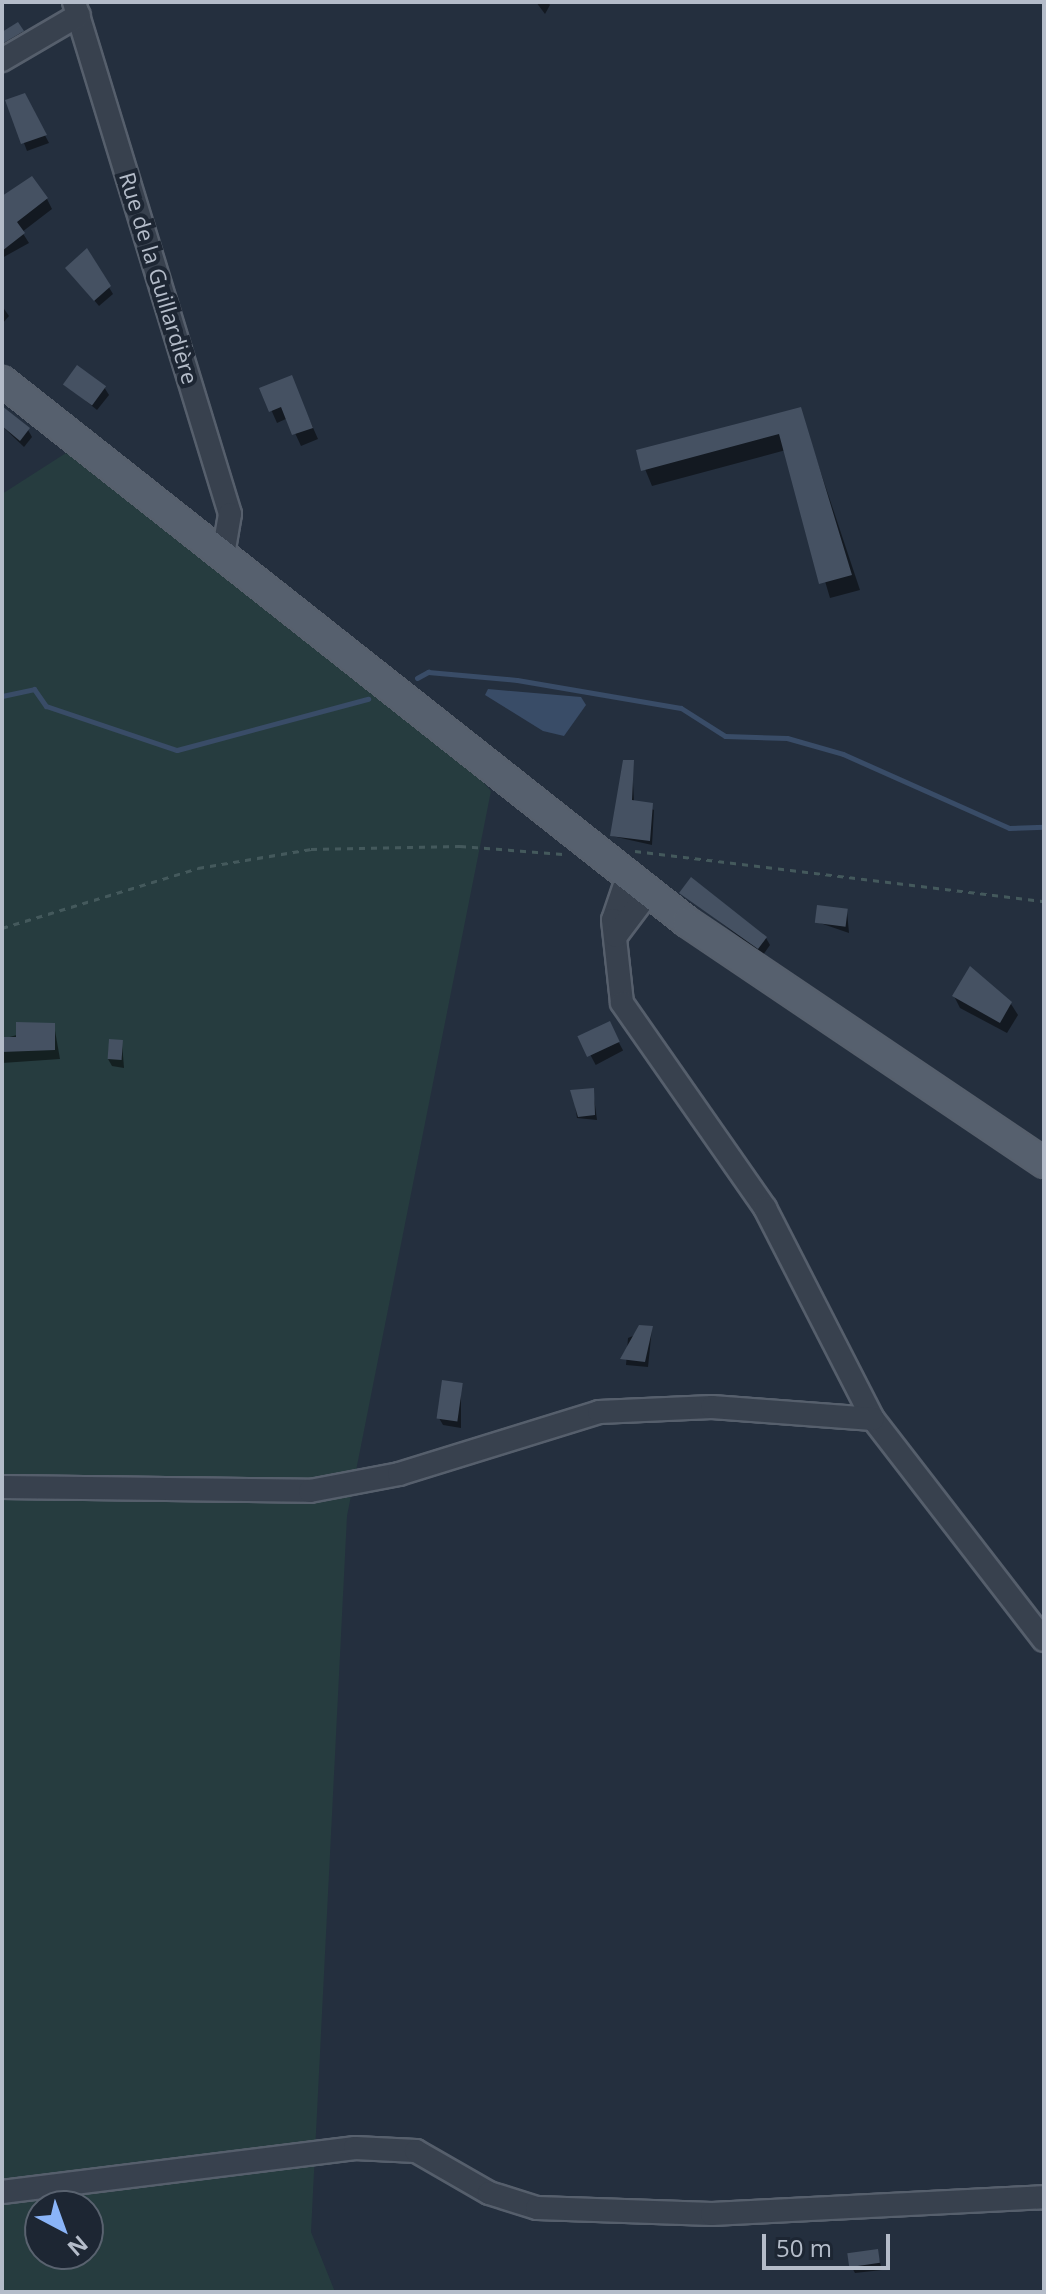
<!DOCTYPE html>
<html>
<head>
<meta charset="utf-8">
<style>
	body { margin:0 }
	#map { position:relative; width:1046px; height:2294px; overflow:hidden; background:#242f3e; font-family:"Open Sans",sans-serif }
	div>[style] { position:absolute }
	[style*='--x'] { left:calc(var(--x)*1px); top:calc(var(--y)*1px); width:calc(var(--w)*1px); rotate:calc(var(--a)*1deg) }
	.green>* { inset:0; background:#263c3f }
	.water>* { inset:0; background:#394c67 }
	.shadow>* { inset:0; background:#0007; transform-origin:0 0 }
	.stream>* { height:5px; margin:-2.5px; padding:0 2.5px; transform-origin:2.5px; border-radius:2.5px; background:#394c67 }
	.building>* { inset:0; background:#455162; transform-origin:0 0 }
	.path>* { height:3px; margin-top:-1.5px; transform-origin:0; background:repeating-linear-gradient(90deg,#44595c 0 6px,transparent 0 12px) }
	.roads { filter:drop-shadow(2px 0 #565f6c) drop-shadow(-2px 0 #565f6c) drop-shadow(0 2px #565f6c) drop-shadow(0 -2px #565f6c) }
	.minor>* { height:22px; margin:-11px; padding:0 11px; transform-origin:11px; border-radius:11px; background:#38414e }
	.major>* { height:28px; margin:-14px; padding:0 14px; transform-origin:14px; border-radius:14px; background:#56606e }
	span { translate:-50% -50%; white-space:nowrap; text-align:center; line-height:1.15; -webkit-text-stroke:8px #1d2633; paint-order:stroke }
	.street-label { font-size:22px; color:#b4bcc9 }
	.frame { position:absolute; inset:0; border:4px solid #b4bcc9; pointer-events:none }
	.north { position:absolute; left:24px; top:2190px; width:80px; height:80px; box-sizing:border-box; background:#1d2633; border:2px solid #59626f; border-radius:50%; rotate:139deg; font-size:22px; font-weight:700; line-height:32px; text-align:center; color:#b4bcc9 }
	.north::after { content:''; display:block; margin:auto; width:28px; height:36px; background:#8ab4f8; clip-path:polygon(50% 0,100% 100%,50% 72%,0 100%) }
	.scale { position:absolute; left:762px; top:2234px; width:128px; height:36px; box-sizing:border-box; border:4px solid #b4bcc9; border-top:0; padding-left:10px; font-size:24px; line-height:28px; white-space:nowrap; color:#b4bcc9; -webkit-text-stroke:6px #1d2633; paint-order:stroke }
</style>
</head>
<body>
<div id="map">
	<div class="green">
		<div style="clip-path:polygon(evenodd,66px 453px,393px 679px,491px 791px,347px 1516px,311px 2232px,335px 2292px,2px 2292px,2px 494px,66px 453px,40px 2206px,88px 2206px,88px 2254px,40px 2254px,40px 2206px)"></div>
	</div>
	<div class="water">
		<div style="clip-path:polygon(488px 689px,581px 697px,586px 705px,564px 736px,543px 731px,485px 695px)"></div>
	</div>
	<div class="shadow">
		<div style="clip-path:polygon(536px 2px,548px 2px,550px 5px,545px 14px)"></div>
		<div style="clip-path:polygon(17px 24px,27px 39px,2px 59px,2px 35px)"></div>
		<div style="clip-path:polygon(24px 95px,49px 143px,27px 151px,8px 101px)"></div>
		<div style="clip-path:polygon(47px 199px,52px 209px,22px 232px,29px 243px,2px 258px,2px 200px)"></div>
		<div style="clip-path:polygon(87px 251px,113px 294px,99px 306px,67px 268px)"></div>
		<div style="clip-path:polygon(2px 306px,9px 316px,2px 324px)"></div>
		<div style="clip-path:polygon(291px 378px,318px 439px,301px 446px,288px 418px,277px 423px,262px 389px)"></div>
		<div style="clip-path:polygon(65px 384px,104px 387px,109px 395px,97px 410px)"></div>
		<div style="clip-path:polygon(2px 408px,28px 430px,32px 437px,24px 447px,2px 426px)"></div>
		<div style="clip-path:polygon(800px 410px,860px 590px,830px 598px,786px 450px,652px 486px,638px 452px)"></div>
		<div style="clip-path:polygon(632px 762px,634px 802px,654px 810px,652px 845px,612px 836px)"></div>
		<div style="clip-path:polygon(682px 893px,766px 938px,770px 945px,763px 955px)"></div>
		<div style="clip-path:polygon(847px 911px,849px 933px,817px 922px)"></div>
		<div style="clip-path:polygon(954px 996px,1011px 1004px,1018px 1015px,1007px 1033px,960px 1008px)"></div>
		<div style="left:609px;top:1024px;width:30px;height:31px;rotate:62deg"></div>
		<div style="clip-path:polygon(54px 1025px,60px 1059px,2px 1063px,2px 1039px)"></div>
		<div style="clip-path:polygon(122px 1042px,124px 1068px,112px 1066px,108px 1059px)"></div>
		<div style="clip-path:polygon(593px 1090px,597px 1120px,577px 1118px,573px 1092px)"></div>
		<div style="clip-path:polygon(652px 1328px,648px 1367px,626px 1365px,628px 1338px)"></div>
		<div style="clip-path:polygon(461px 1385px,461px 1428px,443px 1425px,439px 1418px)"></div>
		<div style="clip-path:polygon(877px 2251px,882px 2270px,855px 2273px,851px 2266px)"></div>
	</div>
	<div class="stream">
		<div style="--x:417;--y:678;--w:13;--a:-29"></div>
		<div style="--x:428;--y:672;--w:89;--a:5.1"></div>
		<div style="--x:517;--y:680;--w:166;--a:9.7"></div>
		<div style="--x:681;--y:708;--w:52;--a:32.5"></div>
		<div style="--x:725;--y:736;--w:62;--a:1.8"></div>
		<div style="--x:787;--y:738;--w:58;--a:15.9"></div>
		<div style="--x:843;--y:754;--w:182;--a:24"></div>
		<div style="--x:1009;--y:828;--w:35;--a:-2"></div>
		<div style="--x:2;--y:696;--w:33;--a:-12"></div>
		<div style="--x:34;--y:689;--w:21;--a:55"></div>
		<div style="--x:46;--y:706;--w:138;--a:18.6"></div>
		<div style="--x:177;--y:750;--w:198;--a:-15"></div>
	</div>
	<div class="building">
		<div style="clip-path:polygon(18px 22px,24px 31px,2px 44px,2px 32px)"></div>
		<div style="clip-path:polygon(25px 93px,47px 135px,21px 144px,5px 100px)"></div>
		<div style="clip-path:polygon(32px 176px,48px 198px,17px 222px,25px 233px,2px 251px,2px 196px)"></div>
		<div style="clip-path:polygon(87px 248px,111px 286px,94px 301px,65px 268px)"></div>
		<div style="left:77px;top:365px;width:36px;height:24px;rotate:36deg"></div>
		<div style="clip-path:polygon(292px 375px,313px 428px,292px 435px,281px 407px,269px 412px,259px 388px)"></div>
		<div style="clip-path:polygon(2px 406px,30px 428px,20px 441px,2px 426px)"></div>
		<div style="clip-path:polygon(801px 407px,852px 575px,819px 584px,779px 434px,641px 471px,636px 450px)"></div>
		<div style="clip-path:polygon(623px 760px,634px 760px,632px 800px,653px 803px,650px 841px,610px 836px)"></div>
		<div style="clip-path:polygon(691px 877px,767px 937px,758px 949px,679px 893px)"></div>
		<div style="left:817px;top:905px;width:31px;height:18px;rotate:7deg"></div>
		<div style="clip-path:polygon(970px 966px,1012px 1002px,1000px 1023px,952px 996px)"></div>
		<div style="left:610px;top:1021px;width:23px;height:36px;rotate:65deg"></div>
		<div style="clip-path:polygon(16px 1022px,55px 1023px,55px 1050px,2px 1052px,2px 1037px,16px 1037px)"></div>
		<div style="left:109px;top:1039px;width:14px;height:20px;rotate:4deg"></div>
		<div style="clip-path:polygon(594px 1088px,595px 1115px,578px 1117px,570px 1090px)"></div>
		<div style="clip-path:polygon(639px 1325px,653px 1326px,645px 1362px,620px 1359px)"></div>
		<div style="left:442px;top:1380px;width:21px;height:39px;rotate:8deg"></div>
		<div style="left:878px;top:2249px;width:14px;height:31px;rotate:82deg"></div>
	</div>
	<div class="path">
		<div style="--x:635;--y:851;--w:412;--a:7"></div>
		<div style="--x:2;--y:928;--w:205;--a:-17"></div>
		<div style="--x:198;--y:868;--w:115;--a:-9.5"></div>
		<div style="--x:311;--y:849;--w:149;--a:-1.2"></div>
		<div style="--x:460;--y:846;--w:103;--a:4.4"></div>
	</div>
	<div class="roads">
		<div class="minor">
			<div style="--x:74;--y:2;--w:535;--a:73.05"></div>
			<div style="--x:230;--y:514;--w:42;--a:99.7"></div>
			<div style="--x:2;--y:60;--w:89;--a:-30.3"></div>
			<div style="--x:628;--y:876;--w:46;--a:108.8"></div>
			<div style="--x:613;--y:920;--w:83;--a:83.8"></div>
			<div style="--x:622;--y:1003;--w:250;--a:55.1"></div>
			<div style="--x:765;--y:1208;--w:237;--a:62.9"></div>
			<div style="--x:873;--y:1419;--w:279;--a:52.3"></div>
			<div style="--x:616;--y:936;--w:55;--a:-53.1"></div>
			<div style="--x:2;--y:1487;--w:308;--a:0.7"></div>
			<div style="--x:310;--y:1491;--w:91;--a:-10.8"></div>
			<div style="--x:399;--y:1474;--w:209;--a:-17.2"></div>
			<div style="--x:599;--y:1412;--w:113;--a:-2.5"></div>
			<div style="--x:712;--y:1407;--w:161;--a:4.3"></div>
			<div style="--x:2;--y:2192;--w:356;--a:-7.1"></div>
			<div style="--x:355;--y:2148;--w:61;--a:2.8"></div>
			<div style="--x:416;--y:2151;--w:84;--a:29.9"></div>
			<div style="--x:489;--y:2193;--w:50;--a:17.4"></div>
			<div style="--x:537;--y:2208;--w:175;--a:2"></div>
			<div style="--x:712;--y:2214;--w:332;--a:-2.9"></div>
		</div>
		<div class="major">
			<div style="--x:2;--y:381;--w:873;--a:38.3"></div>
			<div style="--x:687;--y:922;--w:431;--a:34"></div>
		</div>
	</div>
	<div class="street-label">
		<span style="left:159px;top:278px;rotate:73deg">Rue de la Guillardière</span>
	</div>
	<div class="frame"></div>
	<div class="north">N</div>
	<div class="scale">50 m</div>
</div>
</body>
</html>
